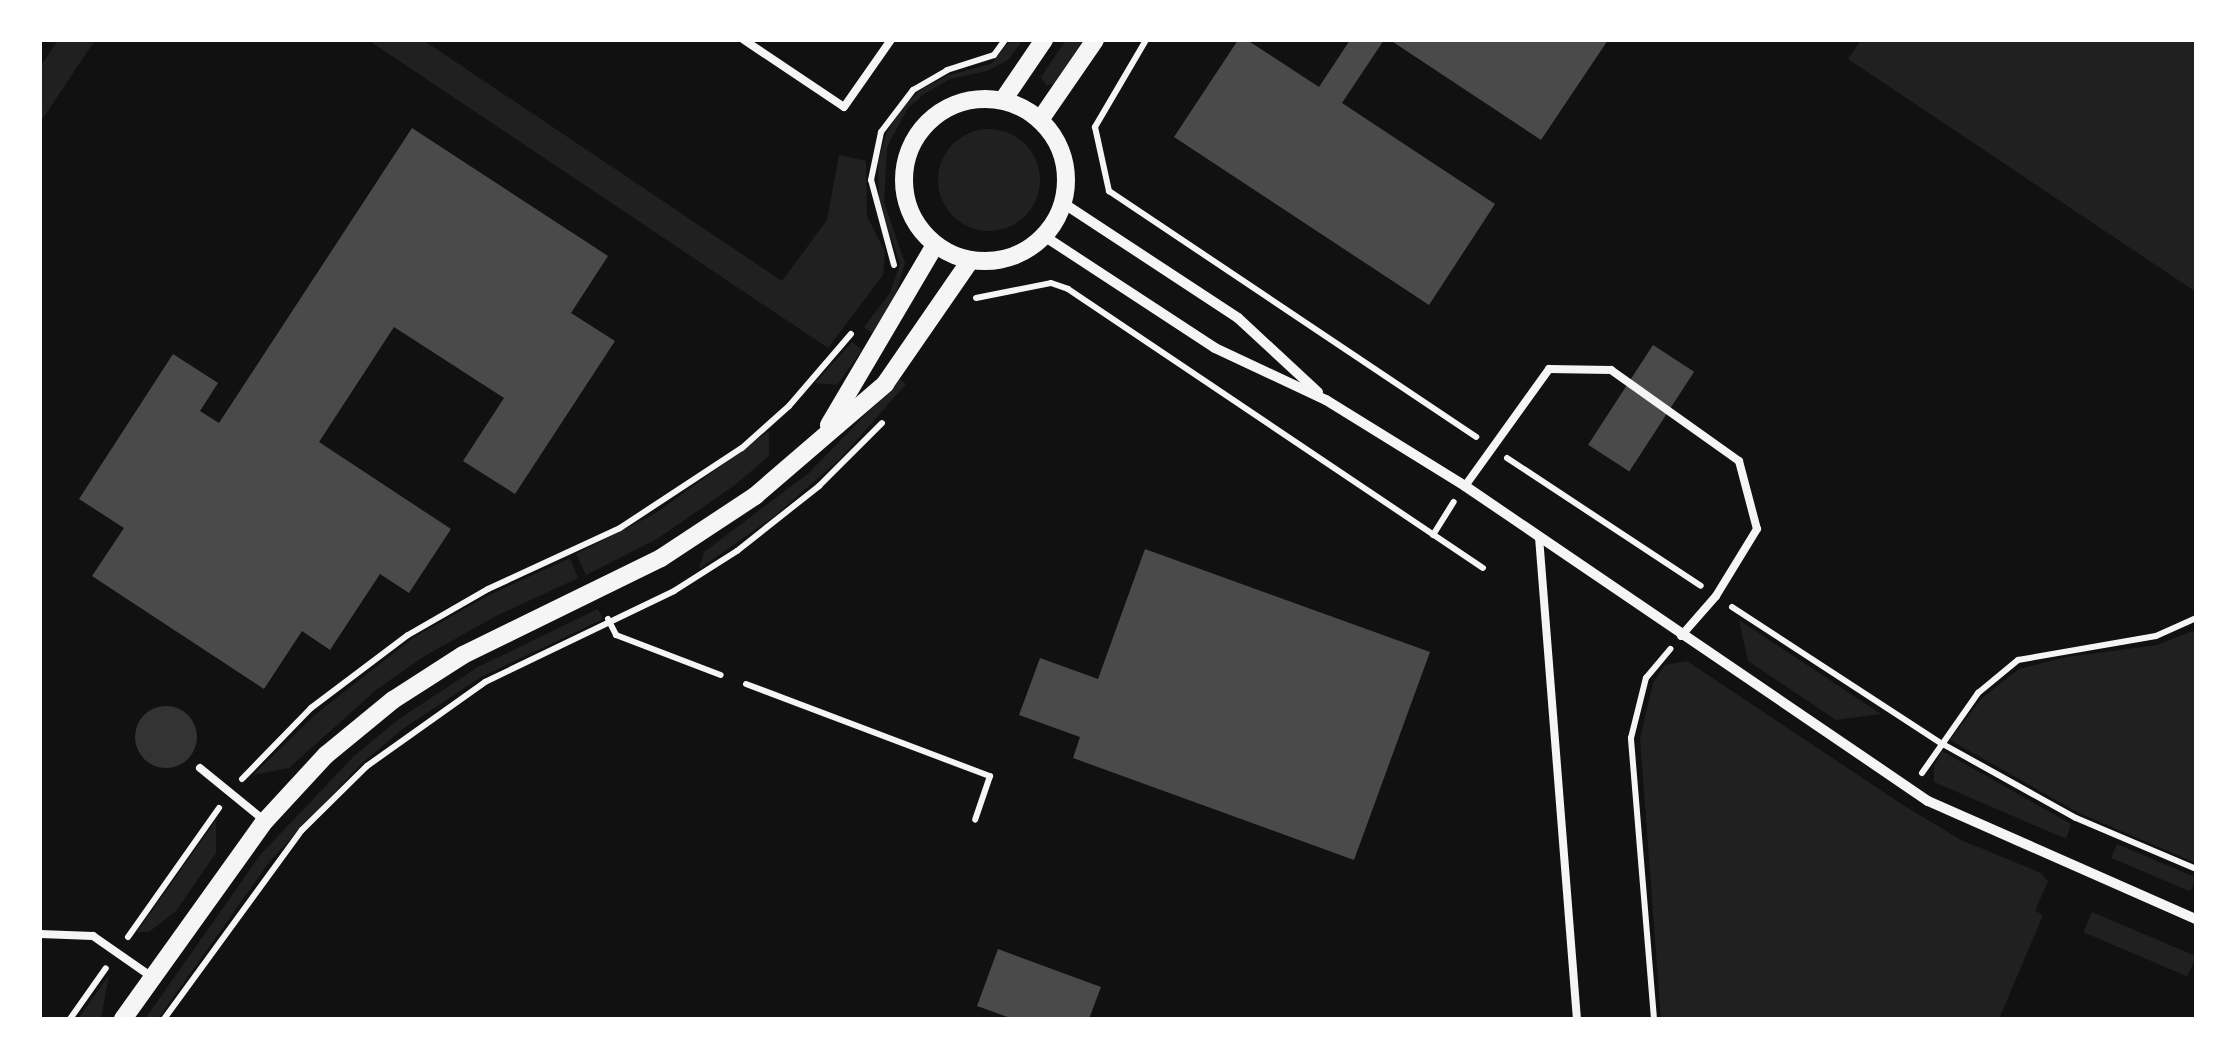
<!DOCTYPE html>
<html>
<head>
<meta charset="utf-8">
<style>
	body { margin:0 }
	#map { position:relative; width:2236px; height:1059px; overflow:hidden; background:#111; font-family:Karla,sans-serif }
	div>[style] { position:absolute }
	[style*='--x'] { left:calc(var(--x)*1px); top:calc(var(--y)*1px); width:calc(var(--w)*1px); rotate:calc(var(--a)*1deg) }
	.green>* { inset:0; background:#202020; transform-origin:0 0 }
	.round { border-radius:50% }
	.water>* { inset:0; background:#333 }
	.building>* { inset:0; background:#4a4a4a; transform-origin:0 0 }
	.path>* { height:6px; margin:-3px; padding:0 3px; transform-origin:3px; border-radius:3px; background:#f5f5f5 }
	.service>* { height:8px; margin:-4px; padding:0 4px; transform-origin:4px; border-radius:4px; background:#f5f5f5 }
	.minor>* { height:10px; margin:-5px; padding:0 5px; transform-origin:5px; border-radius:5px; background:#f5f5f5 }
	.tertiary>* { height:18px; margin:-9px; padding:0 9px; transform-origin:9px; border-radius:9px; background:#f5f5f5 }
	.tertiary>.ring { margin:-9px; padding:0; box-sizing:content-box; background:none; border:18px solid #f5f5f5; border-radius:50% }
	span { translate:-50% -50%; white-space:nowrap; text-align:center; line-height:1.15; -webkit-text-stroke:8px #fff; paint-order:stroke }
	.frame { position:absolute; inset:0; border:42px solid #fff; pointer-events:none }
</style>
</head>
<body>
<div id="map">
	<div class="green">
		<div style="clip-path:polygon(58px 40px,95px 40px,40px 123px,40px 67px)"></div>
		<div style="clip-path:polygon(368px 40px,423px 40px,782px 281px,827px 220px,839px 155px,866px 161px,867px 216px,885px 252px,883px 275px,828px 348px)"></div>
		<div style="clip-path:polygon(1011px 40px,1023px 40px,1008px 60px,987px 71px,950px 79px,924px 94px,908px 108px,887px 147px,884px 202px,905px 263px,895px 296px,873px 334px,864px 327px,890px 293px,900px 264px,879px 202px,878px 162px,886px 134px,904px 105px,922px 89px,949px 75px,991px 64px)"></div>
		<div style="clip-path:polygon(1066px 40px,1083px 40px,1054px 84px,1046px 85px,1041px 77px)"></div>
		<div style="clip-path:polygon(1861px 40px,2196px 40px,2196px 292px,1848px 59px)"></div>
		<div class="round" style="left:938px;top:129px;width:102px;height:102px"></div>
		<div style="clip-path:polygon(852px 342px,862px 350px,837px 385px,815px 383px)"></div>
		<div style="clip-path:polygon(900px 379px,906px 384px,840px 459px,776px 515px,699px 569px,704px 552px,809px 473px)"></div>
		<div style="clip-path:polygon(769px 431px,769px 456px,735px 485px,657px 539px,586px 575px,576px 554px,656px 513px)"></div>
		<div style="clip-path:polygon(570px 558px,578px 578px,496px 616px,423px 657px,376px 690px,289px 768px,253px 775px,316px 714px,413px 638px,489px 595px)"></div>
		<div style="clip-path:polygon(598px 609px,603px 619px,481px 677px,404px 728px,361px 764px,270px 861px,158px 1019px,145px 1019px,261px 854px,354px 756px,399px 719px,478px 667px)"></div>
		<div style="clip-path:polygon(1739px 620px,1881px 714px,1836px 720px,1748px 661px)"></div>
		<div style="clip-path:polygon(2196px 630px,2196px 863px,2079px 813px,1950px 740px,1982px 698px,2019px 669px,2067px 657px,2157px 645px)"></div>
		<div style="clip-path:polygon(1687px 661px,1903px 805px,1961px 840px,2041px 873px,2048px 881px,2035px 911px,2043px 915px,1999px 1019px,1661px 1019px,1640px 738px,1653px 683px,1665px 665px)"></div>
		<div style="clip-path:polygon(1942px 751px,2071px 824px,2066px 839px,1934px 782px,1934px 766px)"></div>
		<div style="clip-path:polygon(216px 820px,216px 853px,176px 911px,149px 932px,137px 932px)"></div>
		<div style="left:2117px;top:844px;width:86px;height:15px;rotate:23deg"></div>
		<div style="left:2092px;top:912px;width:113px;height:22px;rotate:23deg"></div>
		<div style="clip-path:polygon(109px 975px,101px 1019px,78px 1019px)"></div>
	</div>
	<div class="water">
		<div class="round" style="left:135px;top:706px;width:62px;height:62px"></div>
	</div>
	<div class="building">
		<div style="clip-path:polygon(1238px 40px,1247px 40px,1319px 87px,1350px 40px,1384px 40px,1342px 103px,1495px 204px,1429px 305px,1174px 137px)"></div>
		<div style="clip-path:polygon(1390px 40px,1608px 40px,1541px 140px)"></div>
		<div style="clip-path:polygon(412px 128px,608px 256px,571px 313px,615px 341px,515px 494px,463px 461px,504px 398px,394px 327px,319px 442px,451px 529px,409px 593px,380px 574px,330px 650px,302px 631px,264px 689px,92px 576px,124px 528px,79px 499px,173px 354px,218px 383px,200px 411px,219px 423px)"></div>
		<div style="left:1653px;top:345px;width:49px;height:119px;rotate:33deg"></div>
		<div style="clip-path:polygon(1145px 549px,1430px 652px,1354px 860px,1073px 758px,1080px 737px,1019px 715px,1040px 658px,1098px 679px)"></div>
		<div style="clip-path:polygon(998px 949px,1101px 987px,1089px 1019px,1013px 1019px,977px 1006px)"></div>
	</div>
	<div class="path">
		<div style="--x:1146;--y:40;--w:101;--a:120.4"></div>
		<div style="--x:1095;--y:127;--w:66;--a:77.7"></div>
		<div style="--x:1109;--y:191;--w:442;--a:33.8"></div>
		<div style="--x:894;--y:265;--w:88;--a:-105.1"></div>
		<div style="--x:871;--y:180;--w:49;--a:-78.2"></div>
		<div style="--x:881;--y:132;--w:53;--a:-52.7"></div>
		<div style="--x:913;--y:90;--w:39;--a:-30"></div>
		<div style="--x:947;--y:70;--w:49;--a:-17.7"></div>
		<div style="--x:994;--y:55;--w:19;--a:-54"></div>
		<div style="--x:976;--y:298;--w:76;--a:-11.3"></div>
		<div style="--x:1051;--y:283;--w:18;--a:19"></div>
		<div style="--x:1068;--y:289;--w:500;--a:33.91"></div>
		<div style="--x:1507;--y:458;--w:232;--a:33.4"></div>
		<div style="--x:1433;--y:535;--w:39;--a:-58"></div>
		<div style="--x:1732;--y:607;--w:249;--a:33.1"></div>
		<div style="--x:1941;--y:743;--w:154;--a:29.1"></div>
		<div style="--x:2076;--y:818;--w:130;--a:23"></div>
		<div style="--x:608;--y:619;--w:18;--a:63"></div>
		<div style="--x:616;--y:635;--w:112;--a:20.9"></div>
		<div style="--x:746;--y:684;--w:261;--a:20.7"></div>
		<div style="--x:990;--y:776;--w:46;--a:108.8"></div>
		<div style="--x:1922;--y:773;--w:98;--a:-55"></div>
		<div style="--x:1978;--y:693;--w:52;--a:-39.5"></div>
		<div style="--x:2018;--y:660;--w:140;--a:-9.9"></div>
		<div style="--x:2156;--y:636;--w:44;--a:-24.2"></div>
		<div style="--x:242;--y:779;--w:99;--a:-45.8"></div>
		<div style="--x:311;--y:708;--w:121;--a:-37"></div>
		<div style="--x:408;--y:635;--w:92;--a:-29.9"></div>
		<div style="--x:488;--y:589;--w:145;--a:-24.8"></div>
		<div style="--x:620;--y:528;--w:146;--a:-33.3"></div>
		<div style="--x:742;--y:448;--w:63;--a:-41.8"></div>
		<div style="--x:789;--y:406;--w:95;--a:-49.3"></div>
		<div style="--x:128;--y:937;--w:158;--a:-54.8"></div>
		<div style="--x:70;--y:1019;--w:62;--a:-54.8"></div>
		<div style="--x:164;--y:1019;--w:234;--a:-53.9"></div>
		<div style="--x:302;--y:830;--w:91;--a:-44.6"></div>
		<div style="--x:367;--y:766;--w:145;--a:-35.4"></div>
		<div style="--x:485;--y:682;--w:210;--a:-25.7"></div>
		<div style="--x:674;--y:591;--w:75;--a:-32.4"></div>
		<div style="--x:737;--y:551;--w:105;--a:-38.4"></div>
		<div style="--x:819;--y:486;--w:89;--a:-45"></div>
		<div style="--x:1654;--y:1019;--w:282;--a:-94.7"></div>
		<div style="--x:1631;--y:738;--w:62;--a:-76"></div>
		<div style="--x:1646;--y:678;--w:38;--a:-50"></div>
	</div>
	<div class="service">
		<div style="--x:744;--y:40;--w:120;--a:33.8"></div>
		<div style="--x:844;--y:107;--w:82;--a:-55"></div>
		<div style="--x:1465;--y:486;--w:144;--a:-54.3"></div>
		<div style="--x:1549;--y:369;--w:62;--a:0.9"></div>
		<div style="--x:1611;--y:370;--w:157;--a:35.4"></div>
		<div style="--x:1739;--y:461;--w:70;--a:75.2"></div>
		<div style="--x:1757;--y:529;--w:79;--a:121.5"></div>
		<div style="--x:1716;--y:596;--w:53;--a:131.2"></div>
		<div style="--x:1539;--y:537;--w:483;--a:85.5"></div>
		<div style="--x:200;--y:768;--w:84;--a:39.2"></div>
		<div style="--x:40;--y:934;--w:53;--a:2.2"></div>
		<div style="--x:93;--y:936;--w:72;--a:34.8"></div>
	</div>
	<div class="minor">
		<div style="--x:1063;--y:203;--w:209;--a:33.3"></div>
		<div style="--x:1238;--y:318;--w:109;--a:42.8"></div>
		<div style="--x:1044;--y:236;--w:204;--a:33.2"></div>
		<div style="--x:1215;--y:348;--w:123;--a:25.1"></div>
		<div style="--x:1326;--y:400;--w:163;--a:31.7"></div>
		<div style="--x:1465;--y:486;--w:560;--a:34.23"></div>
		<div style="--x:1928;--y:801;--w:293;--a:23.8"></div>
	</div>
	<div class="tertiary">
		<div class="ring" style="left:904px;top:99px;width:144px;height:144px"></div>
		<div style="--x:1003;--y:100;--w:73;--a:-55.7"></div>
		<div style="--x:1040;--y:120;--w:97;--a:-55.5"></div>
		<div style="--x:829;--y:425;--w:209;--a:-59.5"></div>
		<div style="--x:123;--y:1019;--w:244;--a:-54.4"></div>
		<div style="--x:265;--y:821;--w:90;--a:-47.3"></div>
		<div style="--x:326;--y:755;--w:87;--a:-39.4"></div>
		<div style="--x:393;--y:700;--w:83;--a:-32.7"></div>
		<div style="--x:463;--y:655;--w:220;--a:-26.1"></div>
		<div style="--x:661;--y:558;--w:113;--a:-33.4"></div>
		<div style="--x:755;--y:496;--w:172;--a:-40.7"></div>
		<div style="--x:885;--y:384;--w:150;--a:-55.4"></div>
	</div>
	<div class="frame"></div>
</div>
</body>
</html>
